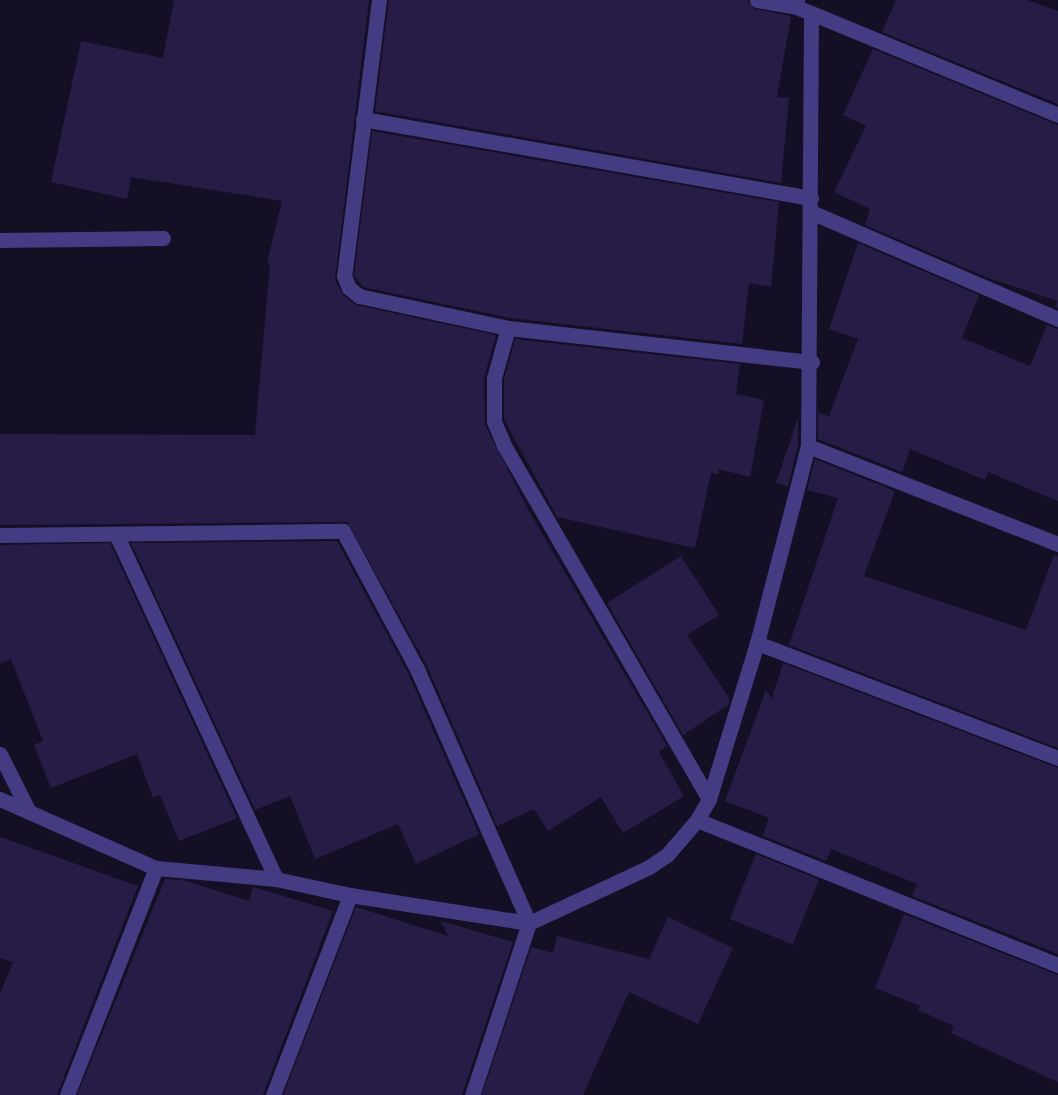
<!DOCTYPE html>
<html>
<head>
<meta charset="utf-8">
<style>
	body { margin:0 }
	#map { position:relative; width:1058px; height:1095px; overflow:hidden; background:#140f25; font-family:"Titillium Web",sans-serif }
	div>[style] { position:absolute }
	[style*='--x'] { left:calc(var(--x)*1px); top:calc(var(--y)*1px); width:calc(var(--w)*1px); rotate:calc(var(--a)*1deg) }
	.building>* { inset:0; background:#271c45; transform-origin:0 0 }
	.street>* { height:15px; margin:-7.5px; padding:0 7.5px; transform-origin:7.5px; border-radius:7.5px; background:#433c82 }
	span { translate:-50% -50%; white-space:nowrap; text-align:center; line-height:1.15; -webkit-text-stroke:4.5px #140f25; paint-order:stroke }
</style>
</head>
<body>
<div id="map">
	<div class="building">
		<div style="clip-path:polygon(174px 0,369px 0,335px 280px,343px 295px,356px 305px,496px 335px,484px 378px,485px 425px,529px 511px,667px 746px,659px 752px,684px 796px,623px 833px,601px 797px,548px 831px,534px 809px,497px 826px,426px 664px,347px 522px,0 525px,0 434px,255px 435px,270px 264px,267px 263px,282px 201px,131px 177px,127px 199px,51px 182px,81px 41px,163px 58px)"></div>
		<div style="clip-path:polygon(389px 0,747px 0,755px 9px,791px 16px,777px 97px,789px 98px,781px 183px,375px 111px)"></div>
		<div style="clip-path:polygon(896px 0,1027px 0,1058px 11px,1058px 104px,882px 32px)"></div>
		<div style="clip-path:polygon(873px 49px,1058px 125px,1058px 308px,1055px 307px,1057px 301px,986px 277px,865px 225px,870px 209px,834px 192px,866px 126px,843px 115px)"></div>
		<div style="clip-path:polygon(372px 131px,779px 202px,771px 287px,749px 283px,742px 344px,510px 318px,363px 287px,354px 275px)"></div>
		<div style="clip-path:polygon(858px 243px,979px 295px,962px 338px,1030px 366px,1047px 325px,1058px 329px,1058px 501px,988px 472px,985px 480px,910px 449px,902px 472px,818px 439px,818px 413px,829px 416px,858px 339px,829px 329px)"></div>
		<div style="clip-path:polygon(515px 339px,740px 364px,736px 394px,764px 400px,750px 477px,719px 469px,718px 474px,711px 473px,695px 548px,557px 517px,504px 419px,504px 379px)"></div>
		<div style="clip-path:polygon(798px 418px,798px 445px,788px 486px,776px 483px)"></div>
		<div style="clip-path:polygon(815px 459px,895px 491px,864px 576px,1026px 630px,1054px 555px,1058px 556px,1058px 748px,789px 645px,838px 498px,807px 490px)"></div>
		<div style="clip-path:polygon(337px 541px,408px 673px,479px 834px,416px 864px,398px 824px,315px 859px,290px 796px,255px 810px,131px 543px)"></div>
		<div style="clip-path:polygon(110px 543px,237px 818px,179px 841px,160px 795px,153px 798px,137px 754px,51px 788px,34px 745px,43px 741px,11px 659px,0 664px,0 545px)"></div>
		<div style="clip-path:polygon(681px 556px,719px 615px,687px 635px,730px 699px,728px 705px,683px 735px,607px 603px)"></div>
		<div style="clip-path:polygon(783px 663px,1058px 768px,1058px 954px,912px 896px,917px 884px,831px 849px,826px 861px,763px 836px,769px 818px,725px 801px,766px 690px,772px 699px)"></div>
		<div style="clip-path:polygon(0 837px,138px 886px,57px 1095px,0 1095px,0 994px,13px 962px,0 958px)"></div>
		<div style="left:756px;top:854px;width:68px;height:70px;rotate:22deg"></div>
		<div style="clip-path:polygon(165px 879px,183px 880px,249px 901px,253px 887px,333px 911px,263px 1095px,77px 1095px)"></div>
		<div style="clip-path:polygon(356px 907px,448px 936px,441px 921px,513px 942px,462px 1095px,283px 1095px)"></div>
		<div style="clip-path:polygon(904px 914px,1058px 975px,1058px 1082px,951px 1033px,954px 1026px,918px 1010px,920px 1006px,875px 988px)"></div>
		<div style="clip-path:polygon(668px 917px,733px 948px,698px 1024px,629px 992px,583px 1095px,482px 1095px,531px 947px,553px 953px,557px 936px,649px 959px)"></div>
	</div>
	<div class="street">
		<div style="--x:379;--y:0;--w:278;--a:97.2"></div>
		<div style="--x:344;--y:276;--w:13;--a:67"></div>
		<div style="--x:349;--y:288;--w:13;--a:39"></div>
		<div style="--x:359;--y:296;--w:152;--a:12.1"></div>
		<div style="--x:757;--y:0;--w:40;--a:10"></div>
		<div style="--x:811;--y:13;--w:267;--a:22.4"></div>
		<div style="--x:363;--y:119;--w:455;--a:10"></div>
		<div style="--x:811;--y:212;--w:269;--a:23.4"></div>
		<div style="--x:0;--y:240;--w:163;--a:-0.7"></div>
		<div style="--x:808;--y:446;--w:269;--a:21.4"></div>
		<div style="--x:116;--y:534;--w:380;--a:65.1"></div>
		<div style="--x:0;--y:535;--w:343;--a:-0.7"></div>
		<div style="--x:343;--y:531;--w:157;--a:61.8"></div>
		<div style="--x:417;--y:669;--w:278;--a:66.2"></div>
		<div style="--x:529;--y:923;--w:181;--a:108.3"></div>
		<div style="--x:757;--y:643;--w:322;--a:20.9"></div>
		<div style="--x:0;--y:754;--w:60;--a:63.4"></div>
		<div style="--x:0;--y:799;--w:171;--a:23.9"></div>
		<div style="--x:156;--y:868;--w:121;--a:5.2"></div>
		<div style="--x:276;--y:879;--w:76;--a:12.2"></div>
		<div style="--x:350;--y:895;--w:181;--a:8.9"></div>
		<div style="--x:529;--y:923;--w:132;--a:-25"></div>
		<div style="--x:649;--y:867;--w:22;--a:-34"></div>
		<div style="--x:667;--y:855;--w:46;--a:-49.4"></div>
		<div style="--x:697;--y:820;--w:24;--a:-60"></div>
		<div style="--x:709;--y:799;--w:163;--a:-72.9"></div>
		<div style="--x:757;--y:643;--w:203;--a:-75.5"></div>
		<div style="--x:808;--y:446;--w:433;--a:-89.6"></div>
		<div style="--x:811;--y:13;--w:16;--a:-158"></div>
		<div style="--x:796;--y:7;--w:7;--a:-82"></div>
		<div style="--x:709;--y:799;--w:409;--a:-120.1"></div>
		<div style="--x:504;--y:445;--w:26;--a:-113"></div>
		<div style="--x:494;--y:421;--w:43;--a:-90"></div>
		<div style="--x:494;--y:378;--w:52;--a:-74.4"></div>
		<div style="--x:508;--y:328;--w:306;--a:6.4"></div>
		<div style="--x:697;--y:820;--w:389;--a:21.9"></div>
		<div style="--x:67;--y:1095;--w:244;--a:-68.6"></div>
		<div style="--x:273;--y:1095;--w:214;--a:-68.9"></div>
	</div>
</div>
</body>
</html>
